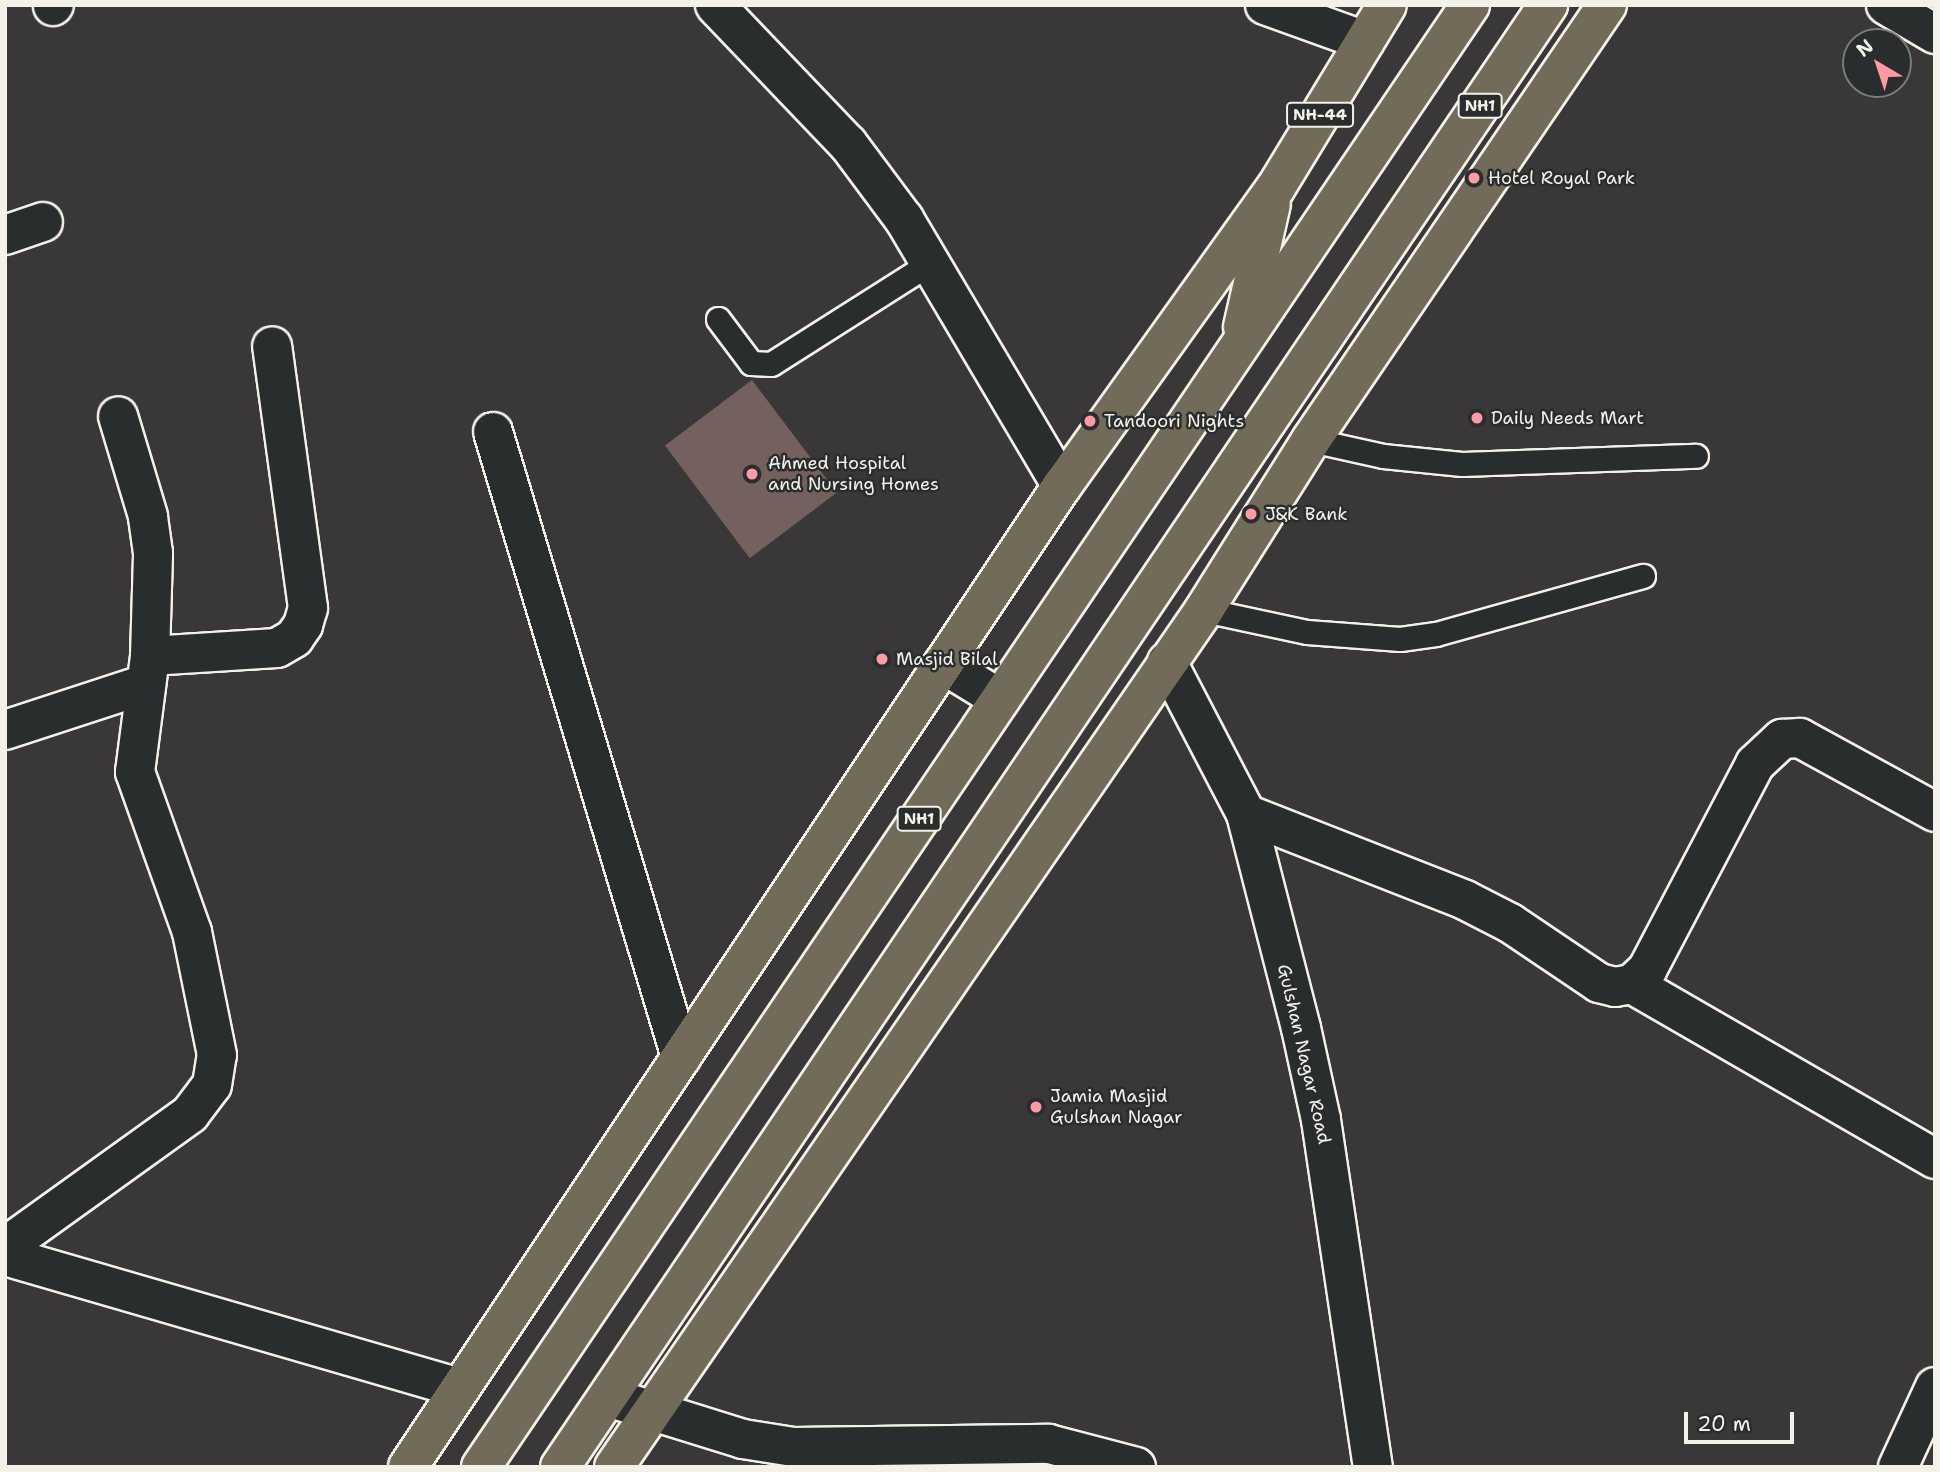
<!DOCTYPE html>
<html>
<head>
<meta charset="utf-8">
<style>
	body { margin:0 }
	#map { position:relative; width:1940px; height:1472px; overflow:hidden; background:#393738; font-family:"Shantell Sans",sans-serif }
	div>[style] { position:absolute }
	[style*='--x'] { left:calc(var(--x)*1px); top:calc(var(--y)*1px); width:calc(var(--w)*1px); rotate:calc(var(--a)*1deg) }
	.building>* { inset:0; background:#74615e; transform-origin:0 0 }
	.roads { filter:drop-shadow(2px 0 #f4f1e8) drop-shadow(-2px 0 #f4f1e8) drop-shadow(0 2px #f4f1e8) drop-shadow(0 -2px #f4f1e8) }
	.lane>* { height:23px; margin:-11.5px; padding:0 11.5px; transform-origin:11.5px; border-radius:11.5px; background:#2a2d2e }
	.street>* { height:38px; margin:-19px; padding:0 19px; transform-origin:19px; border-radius:19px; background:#2a2d2e }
	.secondary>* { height:38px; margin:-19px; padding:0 19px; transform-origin:19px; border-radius:19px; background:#2a2d2e }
	.highway>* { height:38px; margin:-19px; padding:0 19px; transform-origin:19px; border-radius:19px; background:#726b5a }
	.dots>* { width:19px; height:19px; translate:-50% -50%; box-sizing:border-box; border:4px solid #2a2d2e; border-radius:50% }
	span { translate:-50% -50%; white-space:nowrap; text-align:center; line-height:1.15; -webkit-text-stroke:5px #2a2d2e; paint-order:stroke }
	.shield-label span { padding:2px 5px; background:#2a2d2e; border:2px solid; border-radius:5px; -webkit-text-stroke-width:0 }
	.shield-label { font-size:16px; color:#f4f1e8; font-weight:700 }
	.poi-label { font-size:18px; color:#f4f1e8 }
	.left { translate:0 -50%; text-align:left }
	.street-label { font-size:18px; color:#f4f1e8 }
	.frame { position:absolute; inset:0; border:7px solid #f4f1e8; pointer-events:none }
	.north { position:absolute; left:1842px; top:28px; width:70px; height:70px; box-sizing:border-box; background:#2a2d2e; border:2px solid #7b7b78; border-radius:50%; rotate:321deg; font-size:19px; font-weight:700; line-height:28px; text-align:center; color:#f4f1e8 }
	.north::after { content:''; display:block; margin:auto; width:24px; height:32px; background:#ff9aa2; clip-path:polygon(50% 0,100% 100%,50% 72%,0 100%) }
	.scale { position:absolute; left:1684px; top:1412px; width:110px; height:32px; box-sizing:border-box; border:4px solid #f4f1e8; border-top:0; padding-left:9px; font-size:21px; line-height:24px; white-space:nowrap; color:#f4f1e8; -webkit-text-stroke:5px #2a2d2e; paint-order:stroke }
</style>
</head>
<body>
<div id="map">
	<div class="building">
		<div style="left:752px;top:380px;width:141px;height:109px;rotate:53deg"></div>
	</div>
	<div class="roads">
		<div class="lane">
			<div style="--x:718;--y:319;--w:55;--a:53.1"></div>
			<div style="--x:751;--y:363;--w:20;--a:3"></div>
			<div style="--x:771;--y:364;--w:191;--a:-32.4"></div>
			<div style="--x:1311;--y:440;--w:74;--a:12.5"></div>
			<div style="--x:1383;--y:456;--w:79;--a:5.8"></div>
			<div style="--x:1462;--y:464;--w:234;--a:-2"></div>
			<div style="--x:1204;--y:610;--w:105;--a:12.1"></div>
			<div style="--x:1307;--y:632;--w:93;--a:4.3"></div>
			<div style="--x:1400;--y:639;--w:36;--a:-8"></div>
			<div style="--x:1436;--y:634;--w:215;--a:-15.7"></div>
		</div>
		<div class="street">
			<div style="--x:715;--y:5;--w:192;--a:46.3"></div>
			<div style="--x:848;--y:144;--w:94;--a:53.3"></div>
			<div style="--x:904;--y:219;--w:310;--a:59.4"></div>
			<div style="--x:1265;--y:5;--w:106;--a:19.8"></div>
			<div style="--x:1886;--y:5;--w:57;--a:30.6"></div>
			<div style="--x:53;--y:6;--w:1;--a:-45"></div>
			<div style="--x:5;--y:235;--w:40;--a:-18.9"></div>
			<div style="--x:493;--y:432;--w:653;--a:73.26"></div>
			<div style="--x:150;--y:656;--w:127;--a:-3.6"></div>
			<div style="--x:277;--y:648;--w:20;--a:-30"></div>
			<div style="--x:294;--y:638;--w:16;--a:-55"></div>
			<div style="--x:303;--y:625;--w:18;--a:-74"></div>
			<div style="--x:308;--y:608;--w:264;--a:-97.8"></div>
			<div style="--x:943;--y:664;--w:67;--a:31.6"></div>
			<div style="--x:5;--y:730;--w:148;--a:-18.1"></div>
			<div style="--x:1246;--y:814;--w:235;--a:21.4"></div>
			<div style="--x:1465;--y:900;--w:51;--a:27.1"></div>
			<div style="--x:1510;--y:923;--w:107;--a:34"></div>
			<div style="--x:1599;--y:983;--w:16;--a:14"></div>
			<div style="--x:1615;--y:987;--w:17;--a:-10"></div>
			<div style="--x:1632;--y:984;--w:21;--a:-43"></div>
			<div style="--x:1647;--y:970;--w:233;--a:-62.3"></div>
			<div style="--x:1755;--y:764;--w:37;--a:-43"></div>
			<div style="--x:1782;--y:739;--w:18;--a:-3"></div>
			<div style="--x:1800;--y:738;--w:154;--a:28.7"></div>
			<div style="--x:1632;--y:984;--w:350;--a:30"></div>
			<div style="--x:5;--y:1247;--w:228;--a:-35.7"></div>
			<div style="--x:190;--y:1114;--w:36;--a:-53"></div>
			<div style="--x:212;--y:1085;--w:30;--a:-81"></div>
			<div style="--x:217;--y:1055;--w:126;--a:-101.5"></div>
			<div style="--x:192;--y:932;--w:170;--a:-109.6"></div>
			<div style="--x:135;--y:772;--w:117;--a:-82.6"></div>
			<div style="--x:150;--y:656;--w:103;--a:-88.3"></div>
			<div style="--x:153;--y:553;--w:37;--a:-98"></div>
			<div style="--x:148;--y:516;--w:104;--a:-106.7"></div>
			<div style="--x:5;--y:1256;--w:474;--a:16.2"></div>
			<div style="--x:608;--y:1397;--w:141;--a:17.3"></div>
			<div style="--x:743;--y:1439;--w:51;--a:9.1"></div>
			<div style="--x:793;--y:1447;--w:256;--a:-0.7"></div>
			<div style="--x:1049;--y:1444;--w:90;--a:14.8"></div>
			<div style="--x:1898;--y:1467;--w:88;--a:-65.2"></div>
		</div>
		<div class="secondary">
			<div style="--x:1167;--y:662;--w:171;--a:62.5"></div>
			<div style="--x:1246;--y:814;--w:221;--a:75.6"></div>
			<div style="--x:1301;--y:1028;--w:94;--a:77.7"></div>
			<div style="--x:1321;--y:1120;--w:351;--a:81.5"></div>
		</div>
		<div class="highway">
			<div style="--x:1243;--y:327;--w:126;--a:-77.2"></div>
			<div style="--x:408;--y:1467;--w:1179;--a:-56.31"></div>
			<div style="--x:1062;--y:486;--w:365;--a:-54.4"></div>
			<div style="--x:1275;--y:189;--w:215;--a:-58.7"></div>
			<div style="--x:481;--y:1467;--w:1765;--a:-55.92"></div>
			<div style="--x:560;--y:1467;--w:1765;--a:-55.95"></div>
			<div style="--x:614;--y:1467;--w:1040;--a:-55.45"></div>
			<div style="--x:1204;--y:610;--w:201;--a:-57.8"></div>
			<div style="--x:1311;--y:440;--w:526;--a:-55.77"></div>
		</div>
	</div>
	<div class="dots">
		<div style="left:1474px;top:178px;background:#ff9aa2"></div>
		<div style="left:1477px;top:418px;background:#ff9aa2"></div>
		<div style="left:1090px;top:421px;background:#ff9aa2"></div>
		<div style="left:752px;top:474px;background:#ff9aa2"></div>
		<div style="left:1251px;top:514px;background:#ff9aa2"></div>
		<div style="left:882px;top:659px;background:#ff9aa2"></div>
		<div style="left:1036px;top:1107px;background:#ff9aa2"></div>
	</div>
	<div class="shield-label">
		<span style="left:1480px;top:106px">NH1</span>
		<span style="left:1320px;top:115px">NH-44</span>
		<span style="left:919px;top:819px">NH1</span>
	</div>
	<div class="poi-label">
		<span class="left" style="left:1488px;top:178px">Hotel Royal Park</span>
		<span class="left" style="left:1491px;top:418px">Daily Needs Mart</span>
		<span class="left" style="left:1104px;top:421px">Tandoori Nights</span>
		<span class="left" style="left:768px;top:474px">Ahmed Hospital<br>and Nursing Homes</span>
		<span class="left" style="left:1265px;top:514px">J&amp;K Bank</span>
		<span class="left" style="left:896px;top:659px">Masjid Bilal</span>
		<span class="left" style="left:1050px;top:1107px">Jamia Masjid<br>Gulshan Nagar</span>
	</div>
	<div class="street-label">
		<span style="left:1304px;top:1054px;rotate:77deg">Gulshan Nagar Road</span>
	</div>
	<div class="frame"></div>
	<div class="north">N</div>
	<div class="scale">20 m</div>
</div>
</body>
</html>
